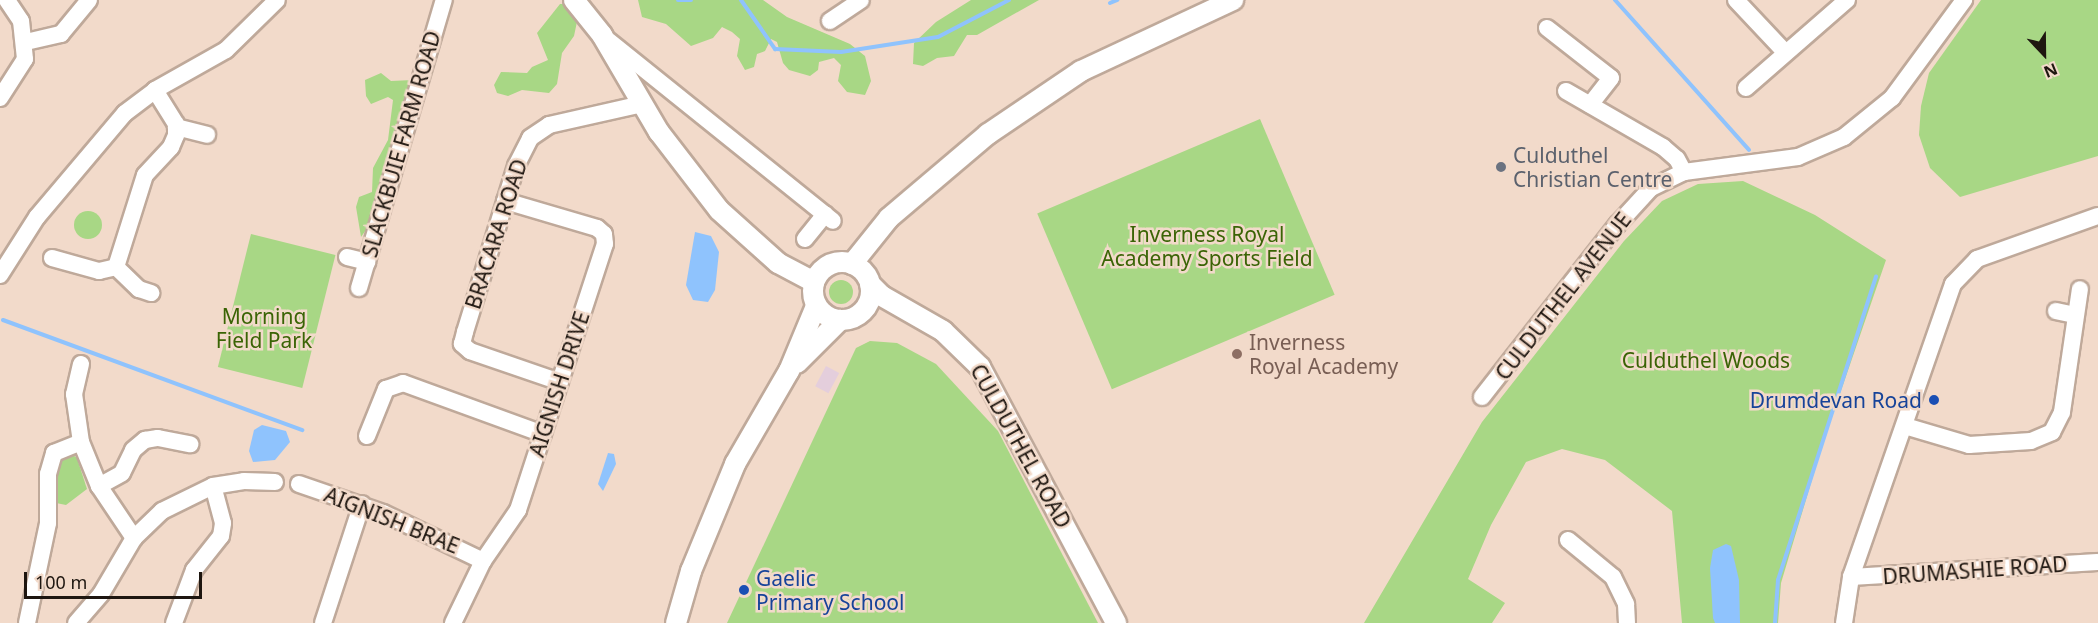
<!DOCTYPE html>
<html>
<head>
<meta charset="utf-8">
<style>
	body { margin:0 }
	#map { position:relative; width:2098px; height:623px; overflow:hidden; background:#f2daca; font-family:"Noto Sans",sans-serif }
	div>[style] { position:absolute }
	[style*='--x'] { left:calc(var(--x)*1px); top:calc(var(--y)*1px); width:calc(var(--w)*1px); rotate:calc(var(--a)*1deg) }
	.industrial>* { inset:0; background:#e4cedc; transform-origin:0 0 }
	.green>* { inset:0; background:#a8d785; transform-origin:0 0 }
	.round { border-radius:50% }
	.water>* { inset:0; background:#8fc3fd }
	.stream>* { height:4px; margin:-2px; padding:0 2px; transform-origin:2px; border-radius:2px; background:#8fc3fd }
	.roads { filter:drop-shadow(2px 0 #bfa99a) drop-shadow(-2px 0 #bfa99a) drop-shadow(0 2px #bfa99a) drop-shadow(0 -2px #bfa99a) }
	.minor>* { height:16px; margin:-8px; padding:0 8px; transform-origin:8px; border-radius:8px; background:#fff }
	.major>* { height:20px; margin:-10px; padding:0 10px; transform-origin:10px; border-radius:10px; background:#fff }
	.major>.ring { margin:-10px; padding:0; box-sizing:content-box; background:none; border:20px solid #fff; border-radius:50% }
	.dots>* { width:16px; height:16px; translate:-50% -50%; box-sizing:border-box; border:3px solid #f2daca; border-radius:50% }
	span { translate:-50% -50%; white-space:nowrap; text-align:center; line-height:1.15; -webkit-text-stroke:5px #f2daca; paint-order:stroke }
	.street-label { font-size:21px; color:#1e1610 }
	.worship-label { font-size:21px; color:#5b616d }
	.left { translate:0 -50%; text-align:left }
	.park-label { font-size:21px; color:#3a6405 }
	.education-label { font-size:21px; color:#785e54 }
	.transit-label { font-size:21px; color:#164399 }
	.right { translate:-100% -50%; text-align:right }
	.north { position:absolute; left:2014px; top:24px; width:60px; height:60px; -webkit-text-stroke:4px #f2daca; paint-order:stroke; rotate:158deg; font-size:16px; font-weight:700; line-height:24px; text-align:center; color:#1e1610 }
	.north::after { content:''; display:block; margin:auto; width:21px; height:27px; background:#1e1610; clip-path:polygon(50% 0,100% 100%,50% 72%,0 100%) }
	.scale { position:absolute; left:24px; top:572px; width:178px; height:27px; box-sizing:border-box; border:3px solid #1e1610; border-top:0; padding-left:8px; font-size:18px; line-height:21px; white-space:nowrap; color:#1e1610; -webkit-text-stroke:4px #f2daca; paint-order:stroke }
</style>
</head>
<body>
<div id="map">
	<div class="industrial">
		<div style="left:826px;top:366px;width:15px;height:23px;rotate:28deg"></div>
	</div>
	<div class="green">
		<div style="clip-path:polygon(638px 0,763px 0,787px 17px,850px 44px,865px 56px,871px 81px,865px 95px,847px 92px,838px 81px,841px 65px,834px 58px,819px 62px,818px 70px,810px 76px,789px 70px,783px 63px,777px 42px,771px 39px,765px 51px,757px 54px,754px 67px,745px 70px,737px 56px,740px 39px,732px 32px,722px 27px,713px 38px,691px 46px,666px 24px,642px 17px)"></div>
		<div style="clip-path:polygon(971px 0,1039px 0,977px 35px,967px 35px,954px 56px,937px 58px,923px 66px,913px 64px,914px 43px,936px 22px)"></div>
		<div style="clip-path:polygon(1981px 0,2098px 0,2098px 156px,1960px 197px,1930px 168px,1919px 135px,1921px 106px,1929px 73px)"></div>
		<div style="clip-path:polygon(560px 4px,569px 4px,578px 17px,574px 36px,562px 53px,557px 84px,549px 93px,522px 90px,508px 96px,497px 93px,494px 85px,501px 72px,527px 73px,532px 67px,548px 60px,537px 33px)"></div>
		<div style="clip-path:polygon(381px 73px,391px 81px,413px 80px,375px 217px,361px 237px,356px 207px,359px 197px,372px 192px,373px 168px,388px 140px,393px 100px,388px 97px,371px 104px,366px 96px,365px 80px)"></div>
		<div style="left:1260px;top:119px;width:191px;height:242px;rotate:67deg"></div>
		<div style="clip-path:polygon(1743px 181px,1815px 215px,1886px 260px,1823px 443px,1781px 583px,1778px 623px,1682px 623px,1672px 511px,1605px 460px,1562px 449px,1526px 462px,1491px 525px,1468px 579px,1505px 603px,1492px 623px,1364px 623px,1482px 422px,1624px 241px,1662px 201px,1698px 184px)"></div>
		<div class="round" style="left:74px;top:211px;width:28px;height:28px"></div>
		<div style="left:251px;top:234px;width:87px;height:137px;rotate:14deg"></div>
		<div class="round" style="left:829px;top:280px;width:24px;height:24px"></div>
		<div style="clip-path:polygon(870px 341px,897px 343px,936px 364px,998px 431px,1098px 623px,727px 623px,856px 348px)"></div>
		<div style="clip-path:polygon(69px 452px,77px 458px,87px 489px,66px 505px,56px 503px,54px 495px,59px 462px)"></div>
	</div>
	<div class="water">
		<div style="clip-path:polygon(695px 232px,711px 236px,719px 252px,715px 290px,708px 302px,693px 300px,686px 285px)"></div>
		<div style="clip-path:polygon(262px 425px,286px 431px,290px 442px,275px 460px,253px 462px,249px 451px,254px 430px)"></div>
		<div style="clip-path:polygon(608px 453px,614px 454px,616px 464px,603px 491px,598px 484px)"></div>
		<div style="clip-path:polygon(1726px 544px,1731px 546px,1739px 580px,1740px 623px,1715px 623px,1713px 618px,1710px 568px,1713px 550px)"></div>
	</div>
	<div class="stream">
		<div style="--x:678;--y:0;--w:13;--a:0"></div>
		<div style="--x:741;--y:0;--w:60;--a:55.2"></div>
		<div style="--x:775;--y:49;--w:66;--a:2.6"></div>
		<div style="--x:841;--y:52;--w:98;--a:-8.8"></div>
		<div style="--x:938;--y:37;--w:80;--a:-27.5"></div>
		<div style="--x:1615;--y:0;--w:201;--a:48.2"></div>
		<div style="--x:1110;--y:3;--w:8;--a:-23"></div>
		<div style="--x:3;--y:320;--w:319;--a:20.2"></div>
		<div style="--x:1775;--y:623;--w:43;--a:-86"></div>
		<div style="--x:1778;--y:580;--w:319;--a:-72.1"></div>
	</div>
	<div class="roads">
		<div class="minor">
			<div style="--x:1736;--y:0;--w:71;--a:46.7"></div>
			<div style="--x:830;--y:21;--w:37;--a:-34"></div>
			<div style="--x:1547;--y:28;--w:81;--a:38"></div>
			<div style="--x:1611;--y:78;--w:34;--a:128"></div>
			<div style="--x:609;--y:41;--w:287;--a:38.8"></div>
			<div style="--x:26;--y:42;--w:36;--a:-13"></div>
			<div style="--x:61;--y:34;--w:44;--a:-50.5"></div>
			<div style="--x:1746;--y:88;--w:134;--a:-41.1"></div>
			<div style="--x:1566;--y:91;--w:112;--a:30"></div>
			<div style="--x:1663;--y:147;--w:18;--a:41"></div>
			<div style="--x:1677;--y:159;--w:15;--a:62"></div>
			<div style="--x:0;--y:98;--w:46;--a:-57.3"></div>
			<div style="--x:25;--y:59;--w:38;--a:-96"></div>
			<div style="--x:21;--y:21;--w:25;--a:-124"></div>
			<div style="--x:176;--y:127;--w:32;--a:14"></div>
			<div style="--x:805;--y:239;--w:32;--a:-51"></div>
			<div style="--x:347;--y:257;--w:21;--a:14"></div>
			<div style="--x:52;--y:258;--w:49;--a:15.5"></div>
			<div style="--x:99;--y:271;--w:17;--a:-13"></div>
			<div style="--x:116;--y:267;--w:32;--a:44"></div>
			<div style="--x:139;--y:289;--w:13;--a:18"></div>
			<div style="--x:116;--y:267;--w:96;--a:-72.5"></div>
			<div style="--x:145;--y:175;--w:38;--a:-47"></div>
			<div style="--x:171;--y:147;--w:13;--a:-67"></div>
			<div style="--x:176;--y:135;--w:11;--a:-90"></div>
			<div style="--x:176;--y:124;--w:40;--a:-122"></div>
			<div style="--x:0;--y:275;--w:69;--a:-57.5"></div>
			<div style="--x:37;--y:217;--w:136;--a:-49.8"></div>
			<div style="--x:125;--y:113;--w:38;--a:-37"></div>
			<div style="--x:155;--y:90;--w:81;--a:-29.4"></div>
			<div style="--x:226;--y:50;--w:71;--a:-44.4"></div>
			<div style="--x:359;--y:288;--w:300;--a:-73.6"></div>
			<div style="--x:2056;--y:311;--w:19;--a:12"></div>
			<div style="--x:81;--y:364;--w:31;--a:103"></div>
			<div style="--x:74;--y:394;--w:49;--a:81.7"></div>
			<div style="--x:81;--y:442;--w:48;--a:67.8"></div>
			<div style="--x:99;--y:486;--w:63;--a:56.1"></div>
			<div style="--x:560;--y:382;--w:95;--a:-161"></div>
			<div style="--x:470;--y:351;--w:11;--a:-139"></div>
			<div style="--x:462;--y:344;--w:12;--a:-76"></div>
			<div style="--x:465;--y:332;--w:174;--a:-72.9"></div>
			<div style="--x:516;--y:166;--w:31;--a:-63"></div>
			<div style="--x:530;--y:138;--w:23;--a:-34"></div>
			<div style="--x:549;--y:125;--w:95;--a:-12.7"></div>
			<div style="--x:1482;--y:397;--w:219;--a:-51.9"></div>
			<div style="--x:1617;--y:225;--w:50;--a:-47.4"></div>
			<div style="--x:1651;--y:188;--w:37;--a:-26"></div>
			<div style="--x:1684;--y:172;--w:115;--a:-7.5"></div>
			<div style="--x:1798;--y:157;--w:50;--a:-23.5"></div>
			<div style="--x:1844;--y:137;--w:62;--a:-39.1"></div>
			<div style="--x:1892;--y:98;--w:122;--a:-53.7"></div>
			<div style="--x:1905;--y:426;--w:67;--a:16.5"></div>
			<div style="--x:1969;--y:445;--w:62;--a:-3.7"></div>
			<div style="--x:2031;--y:441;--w:23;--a:-23"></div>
			<div style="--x:2052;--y:432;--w:22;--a:-63"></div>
			<div style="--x:2062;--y:412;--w:124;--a:-81.7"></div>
			<div style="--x:367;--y:436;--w:51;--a:-68"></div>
			<div style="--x:386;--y:389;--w:18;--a:-19"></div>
			<div style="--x:403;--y:383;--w:149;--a:20"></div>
			<div style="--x:299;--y:484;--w:89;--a:19"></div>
			<div style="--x:383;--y:513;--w:111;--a:25.6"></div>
			<div style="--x:99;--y:486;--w:26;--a:-29"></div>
			<div style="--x:122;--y:473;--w:25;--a:-64"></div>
			<div style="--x:133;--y:450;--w:16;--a:-40"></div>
			<div style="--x:145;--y:440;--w:13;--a:-9"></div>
			<div style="--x:158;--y:438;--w:33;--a:11"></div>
			<div style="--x:1568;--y:540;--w:58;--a:39.4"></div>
			<div style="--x:1613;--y:577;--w:30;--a:64"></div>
			<div style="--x:1626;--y:604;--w:19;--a:87"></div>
			<div style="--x:1851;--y:577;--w:247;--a:-3.5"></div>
			<div style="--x:27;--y:623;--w:102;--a:-78.1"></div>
			<div style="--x:48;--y:523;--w:49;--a:-90"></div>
			<div style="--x:48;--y:474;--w:22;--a:-74"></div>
			<div style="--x:54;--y:453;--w:29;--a:-22"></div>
			<div style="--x:76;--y:623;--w:38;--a:-49"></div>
			<div style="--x:101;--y:594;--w:65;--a:-59.5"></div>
			<div style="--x:134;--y:538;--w:39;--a:-44"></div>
			<div style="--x:162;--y:511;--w:57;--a:-26.1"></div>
			<div style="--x:213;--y:486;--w:31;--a:-9"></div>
			<div style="--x:244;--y:481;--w:31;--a:2"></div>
			<div style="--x:174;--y:623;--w:57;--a:-69.3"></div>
			<div style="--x:194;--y:570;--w:43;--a:-51.5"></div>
			<div style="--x:221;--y:536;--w:13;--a:-81"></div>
			<div style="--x:223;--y:523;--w:38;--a:-105"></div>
			<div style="--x:323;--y:623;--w:125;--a:-71.9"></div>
			<div style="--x:453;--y:623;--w:69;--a:-64.2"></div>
			<div style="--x:483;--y:561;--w:62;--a:-55.5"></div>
			<div style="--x:518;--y:510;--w:280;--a:-71.9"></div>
			<div style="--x:605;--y:244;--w:10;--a:-96"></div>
			<div style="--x:604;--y:234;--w:9;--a:-139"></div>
			<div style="--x:597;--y:228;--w:96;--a:-163.6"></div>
			<div style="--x:1844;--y:623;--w:47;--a:-81.3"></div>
			<div style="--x:1851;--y:577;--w:310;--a:-70.8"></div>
			<div style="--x:1953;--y:284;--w:35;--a:-46"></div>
			<div style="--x:1977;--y:259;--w:128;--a:-19.6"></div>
		</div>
		<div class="major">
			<div style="--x:574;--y:0;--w:45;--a:51.3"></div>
			<div style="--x:602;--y:35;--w:113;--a:59.6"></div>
			<div style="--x:659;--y:132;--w:98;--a:52.4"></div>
			<div style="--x:719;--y:210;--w:79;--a:41.9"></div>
			<div style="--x:778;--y:263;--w:41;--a:27.8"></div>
			<div class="ring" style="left:813px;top:262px;width:38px;height:38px"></div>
			<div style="--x:852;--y:264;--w:59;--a:-51.2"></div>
			<div style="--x:889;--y:218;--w:130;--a:-40.3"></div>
			<div style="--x:988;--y:134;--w:112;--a:-34.1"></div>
			<div style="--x:1081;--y:71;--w:168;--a:-25"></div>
			<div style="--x:870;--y:284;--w:17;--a:45"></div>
			<div style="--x:882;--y:296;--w:70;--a:29.8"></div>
			<div style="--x:943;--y:331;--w:52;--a:44.2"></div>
			<div style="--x:980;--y:367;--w:290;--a:62"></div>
			<div style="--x:797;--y:363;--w:61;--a:-45"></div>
			<div style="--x:676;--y:623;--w:54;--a:-73.9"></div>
			<div style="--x:691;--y:571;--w:116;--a:-67.6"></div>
			<div style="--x:735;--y:464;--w:108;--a:-59.9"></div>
			<div style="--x:789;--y:371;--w:70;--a:-67.4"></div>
		</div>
	</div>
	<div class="dots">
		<div style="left:1501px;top:167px;background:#6b7280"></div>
		<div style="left:1237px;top:354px;background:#8d6e63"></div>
		<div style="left:1934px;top:400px;background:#1a4fb4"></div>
		<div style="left:744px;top:590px;background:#1a4fb4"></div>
	</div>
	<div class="street-label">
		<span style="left:401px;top:144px;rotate:-74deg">SLACKBUIE FARM ROAD</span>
		<span style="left:496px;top:234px;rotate:-72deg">BRACARA ROAD</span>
		<span style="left:1563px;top:296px;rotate:-52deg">CULDUTHEL AVENUE</span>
		<span style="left:559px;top:384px;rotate:-72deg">AIGNISH DRIVE</span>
		<span style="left:1021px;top:446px;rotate:61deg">CULDUTHEL ROAD</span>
		<span style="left:392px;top:520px;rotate:22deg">AIGNISH BRAE</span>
		<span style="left:1975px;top:570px;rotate:-4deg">DRUMASHIE ROAD</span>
	</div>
	<div class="worship-label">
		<span class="left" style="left:1513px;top:167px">Culduthel<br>Christian Centre</span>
	</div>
	<div class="park-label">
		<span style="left:1207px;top:246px">Inverness Royal<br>Academy Sports Field</span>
		<span style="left:264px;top:328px">Morning<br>Field Park</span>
		<span style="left:1706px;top:360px">Culduthel Woods</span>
	</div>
	<div class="education-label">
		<span class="left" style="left:1249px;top:354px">Inverness<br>Royal Academy</span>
	</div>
	<div class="transit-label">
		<span class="right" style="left:1922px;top:400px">Drumdevan Road</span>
		<span class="left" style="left:756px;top:590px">Gaelic<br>Primary School</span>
	</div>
	<div class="north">N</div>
	<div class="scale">100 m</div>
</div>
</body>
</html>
